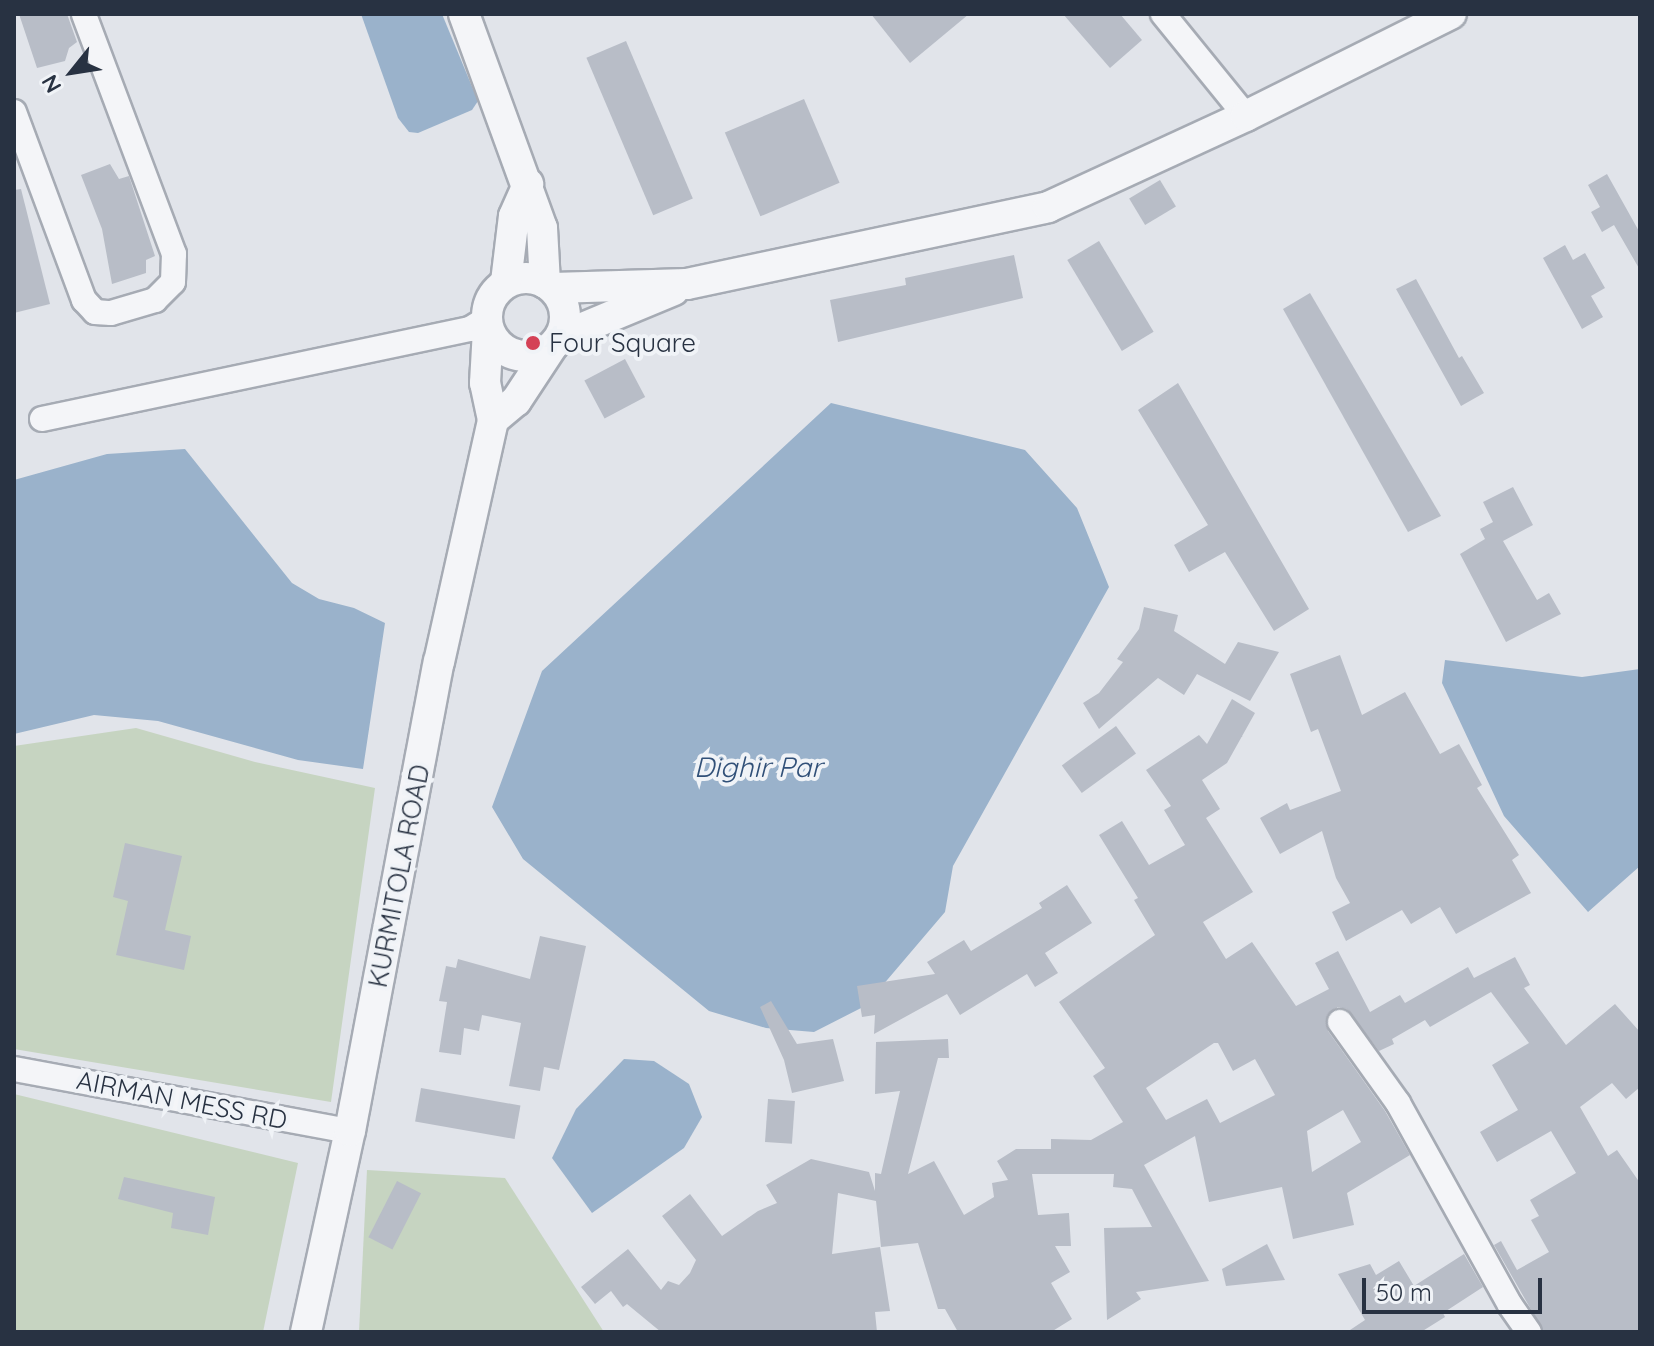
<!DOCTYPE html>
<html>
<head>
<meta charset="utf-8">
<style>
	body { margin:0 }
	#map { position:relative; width:1654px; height:1346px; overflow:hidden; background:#e1e4ea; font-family:Quicksand,sans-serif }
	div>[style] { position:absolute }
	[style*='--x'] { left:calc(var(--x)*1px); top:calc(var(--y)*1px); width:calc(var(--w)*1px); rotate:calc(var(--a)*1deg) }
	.green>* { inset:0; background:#c6d4c1 }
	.water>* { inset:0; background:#9ab2cb }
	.building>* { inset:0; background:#b8bdc7; transform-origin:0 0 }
	.roads { filter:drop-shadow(2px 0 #a6abb4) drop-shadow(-2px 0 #a6abb4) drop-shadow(0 2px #a6abb4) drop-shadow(0 -2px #a6abb4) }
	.minor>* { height:24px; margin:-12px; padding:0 12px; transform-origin:12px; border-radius:12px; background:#f4f5f8 }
	.tertiary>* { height:30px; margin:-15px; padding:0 15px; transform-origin:15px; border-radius:15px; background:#f4f5f8 }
	.tertiary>.ring { margin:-15px; padding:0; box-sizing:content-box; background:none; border:30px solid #f4f5f8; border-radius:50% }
	.dots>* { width:22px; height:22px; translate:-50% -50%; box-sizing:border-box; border:4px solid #f0f3f7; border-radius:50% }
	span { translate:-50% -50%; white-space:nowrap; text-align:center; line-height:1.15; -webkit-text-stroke:8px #f0f3f7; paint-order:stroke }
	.poi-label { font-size:26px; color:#283242 }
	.left { translate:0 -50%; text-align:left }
	.street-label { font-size:26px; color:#283242 }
	.water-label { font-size:28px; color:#315078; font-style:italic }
	.frame { position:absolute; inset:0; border:16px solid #283242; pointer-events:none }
	.north { position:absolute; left:32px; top:32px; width:80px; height:80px; -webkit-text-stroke:6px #f0f3f7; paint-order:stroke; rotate:240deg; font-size:22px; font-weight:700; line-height:32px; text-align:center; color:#283242 }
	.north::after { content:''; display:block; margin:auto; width:28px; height:36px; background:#283242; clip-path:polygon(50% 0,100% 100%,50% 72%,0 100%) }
	.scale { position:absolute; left:1362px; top:1278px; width:180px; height:36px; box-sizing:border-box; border:4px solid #283242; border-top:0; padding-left:10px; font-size:24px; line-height:28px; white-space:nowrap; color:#283242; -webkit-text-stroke:6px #f0f3f7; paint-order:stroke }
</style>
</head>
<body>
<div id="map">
	<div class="green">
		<div style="clip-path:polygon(136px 728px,255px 762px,375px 788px,331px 1102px,14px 1049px,14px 746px)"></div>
		<div style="clip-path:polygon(14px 1094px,298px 1163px,263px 1332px,14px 1332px)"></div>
		<div style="clip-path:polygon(367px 1170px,505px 1178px,604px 1332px,359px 1332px)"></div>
	</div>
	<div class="water">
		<div style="clip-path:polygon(361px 14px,442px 14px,478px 101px,472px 110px,418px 133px,409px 132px,398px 118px)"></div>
		<div style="clip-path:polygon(831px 403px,1025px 450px,1077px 508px,1109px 587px,953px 866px,945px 912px,865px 1006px,814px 1032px,766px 1028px,709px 1011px,523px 859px,492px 807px,542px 671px)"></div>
		<div style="clip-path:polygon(185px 449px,292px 583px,319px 599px,354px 608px,385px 623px,363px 769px,298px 760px,158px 721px,94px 715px,14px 734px,14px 480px,107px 454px)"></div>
		<div style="clip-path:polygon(1445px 660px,1582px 677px,1640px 669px,1640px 866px,1588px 912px,1504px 816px,1442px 683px)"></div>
		<div style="clip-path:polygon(624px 1059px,654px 1061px,689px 1084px,702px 1117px,684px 1148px,592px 1213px,552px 1158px,576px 1109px)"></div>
	</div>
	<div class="building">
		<div style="clip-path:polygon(19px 14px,67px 14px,77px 42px,69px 48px,65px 61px,37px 68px)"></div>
		<div style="clip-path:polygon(871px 14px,969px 14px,910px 63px)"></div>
		<div style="clip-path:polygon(1063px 14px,1120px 14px,1142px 40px,1110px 68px)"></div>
		<div style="left:626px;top:41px;width:171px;height:43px;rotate:67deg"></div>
		<div style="left:804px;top:99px;width:91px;height:86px;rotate:67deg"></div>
		<div style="clip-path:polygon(110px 164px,119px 179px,129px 176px,155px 256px,146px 260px,146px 273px,112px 284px,102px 229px,81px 175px)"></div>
		<div style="clip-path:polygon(1607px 174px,1640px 233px,1640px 270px,1614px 225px,1602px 232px,1591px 212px,1600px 207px,1588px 185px)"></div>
		<div style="left:1160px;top:180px;width:31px;height:36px;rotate:59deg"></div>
		<div style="clip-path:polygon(21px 189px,50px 304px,14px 313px,14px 190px)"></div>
		<div style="left:1099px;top:241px;width:106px;height:37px;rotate:59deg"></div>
		<div style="clip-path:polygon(1565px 245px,1573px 260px,1585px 253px,1605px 288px,1591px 296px,1603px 317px,1582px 329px,1543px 258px)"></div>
		<div style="clip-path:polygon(1014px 255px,1023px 298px,838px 342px,830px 300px,906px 285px,905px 278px)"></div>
		<div style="clip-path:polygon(1416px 279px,1459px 358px,1462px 356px,1484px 393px,1461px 406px,1396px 289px)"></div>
		<div style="clip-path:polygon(1310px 293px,1441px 516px,1408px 532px,1283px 309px)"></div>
		<div style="left:625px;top:359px;width:43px;height:46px;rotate:62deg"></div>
		<div style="clip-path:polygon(1178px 383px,1309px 609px,1274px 631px,1225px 552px,1189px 572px,1174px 545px,1208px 525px,1138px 410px)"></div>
		<div style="clip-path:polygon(1513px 487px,1533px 525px,1503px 541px,1537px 600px,1549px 593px,1561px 614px,1506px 642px,1460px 554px,1485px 539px,1480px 529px,1493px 522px,1483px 502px)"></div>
		<div style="clip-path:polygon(1144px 607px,1178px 615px,1174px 631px,1225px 664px,1238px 642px,1279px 652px,1250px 701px,1197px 674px,1184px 695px,1158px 678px,1099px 729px,1083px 703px,1099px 693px,1123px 662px,1117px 659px,1139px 629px)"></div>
		<div style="clip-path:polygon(1340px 655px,1362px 715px,1405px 692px,1440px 754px,1459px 744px,1482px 785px,1477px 788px,1519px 855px,1512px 860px,1531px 893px,1456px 934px,1440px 907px,1411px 924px,1402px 910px,1346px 941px,1332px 912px,1350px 903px,1336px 878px,1322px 831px,1280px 854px,1260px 818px,1287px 803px,1290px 810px,1341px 791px,1318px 729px,1311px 732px,1290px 674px)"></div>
		<div style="clip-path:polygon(evenodd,1232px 699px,1255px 713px,1227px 763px,1202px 780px,1220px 809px,1206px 818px,1253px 892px,1203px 922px,1226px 959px,1252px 942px,1296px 1006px,1329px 989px,1315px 963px,1338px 951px,1370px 1012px,1400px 995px,1405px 1003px,1468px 967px,1474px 978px,1515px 957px,1530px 985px,1524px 988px,1566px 1045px,1615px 1004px,1640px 1032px,1640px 1087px,1626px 1099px,1612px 1083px,1580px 1107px,1608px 1156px,1617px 1150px,1640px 1183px,1640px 1332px,1544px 1332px,1494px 1245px,1501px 1241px,1517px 1270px,1549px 1252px,1531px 1220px,1539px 1216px,1530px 1200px,1576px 1173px,1551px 1131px,1497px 1162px,1480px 1132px,1518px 1110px,1492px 1065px,1529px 1043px,1491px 992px,1430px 1027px,1425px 1020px,1392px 1039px,1394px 1044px,1379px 1051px,1347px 1009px,1338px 1007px,1327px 1015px,1328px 1031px,1385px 1111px,1410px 1155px,1347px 1193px,1354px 1225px,1293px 1239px,1282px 1187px,1209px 1202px,1195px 1136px,1144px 1165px,1209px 1281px,1136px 1292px,1141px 1299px,1107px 1320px,1104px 1228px,1152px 1227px,1132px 1189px,1113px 1187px,1114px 1174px,1032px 1174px,1038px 1215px,1069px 1213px,1071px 1246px,1055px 1246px,1070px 1272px,1051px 1283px,1072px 1319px,1051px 1332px,958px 1332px,945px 1309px,938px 1309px,918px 1243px,881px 1247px,876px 1201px,838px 1193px,832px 1254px,880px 1247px,890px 1311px,875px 1312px,877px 1332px,661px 1332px,627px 1304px,623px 1307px,611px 1291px,595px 1304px,581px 1287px,628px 1249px,661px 1290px,668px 1281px,679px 1285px,690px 1273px,696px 1260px,662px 1216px,690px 1194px,722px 1236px,758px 1211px,777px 1203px,766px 1185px,811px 1159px,869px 1172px,875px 1191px,875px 1173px,881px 1174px,900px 1091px,875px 1094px,876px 1042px,948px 1039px,949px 1058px,938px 1058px,908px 1174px,934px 1161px,964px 1215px,994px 1197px,992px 1183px,1008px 1180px,997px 1161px,1016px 1149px,1051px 1149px,1051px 1139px,1091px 1140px,1123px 1122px,1093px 1076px,1105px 1068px,1059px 1002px,1155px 935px,1134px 900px,1138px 898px,1099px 835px,1122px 821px,1149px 865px,1185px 845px,1164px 810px,1171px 806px,1146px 770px,1199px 735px,1207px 744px,1232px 699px,1214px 1043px,1218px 1043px,1233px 1071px,1255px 1059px,1275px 1095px,1220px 1123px,1207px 1099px,1166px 1120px,1146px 1088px,1214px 1043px,1232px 699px,1343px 1110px,1361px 1142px,1312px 1172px,1307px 1131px,1343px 1110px)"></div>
		<div style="left:1116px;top:726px;width:34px;height:67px;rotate:54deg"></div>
		<div style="clip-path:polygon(125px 843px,182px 856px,165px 930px,191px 936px,184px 970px,116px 955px,128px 901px,113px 897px)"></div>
		<div style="clip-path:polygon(1067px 885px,1092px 923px,1045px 953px,1058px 973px,1035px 987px,1027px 974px,960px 1015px,947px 994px,874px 1034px,875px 1015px,862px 1017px,857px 986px,935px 974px,927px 962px,964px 940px,971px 951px,1042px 908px,1039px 903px)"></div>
		<div style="clip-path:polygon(540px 936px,586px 946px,559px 1070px,544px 1067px,540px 1091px,509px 1086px,521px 1023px,482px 1015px,479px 1031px,464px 1028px,461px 1055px,439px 1052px,447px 1002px,439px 1001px,446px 966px,456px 968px,458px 959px,530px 979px)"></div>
		<div style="clip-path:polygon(771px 1001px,797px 1044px,833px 1039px,844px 1081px,792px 1093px,784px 1060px,760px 1007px)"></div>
		<div style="left:421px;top:1088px;width:101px;height:34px;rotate:10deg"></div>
		<div style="left:768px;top:1099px;width:27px;height:43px;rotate:4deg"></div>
		<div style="clip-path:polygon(124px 1177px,215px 1197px,208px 1235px,171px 1228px,173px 1213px,118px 1199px)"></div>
		<div style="left:397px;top:1181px;width:27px;height:63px;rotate:27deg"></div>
		<div style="clip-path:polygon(1267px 1244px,1285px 1280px,1226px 1286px,1222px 1269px)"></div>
		<div style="clip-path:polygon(1464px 1254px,1483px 1287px,1443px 1313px,1445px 1317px,1421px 1332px,1347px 1332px,1365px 1320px,1338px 1274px,1370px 1264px,1376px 1275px,1399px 1261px,1414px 1286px)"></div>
	</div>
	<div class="roads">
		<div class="minor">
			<div style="--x:1163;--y:14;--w:132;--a:50.9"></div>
			<div style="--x:14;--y:112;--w:201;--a:69.6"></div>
			<div style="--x:84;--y:300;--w:16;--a:47"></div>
			<div style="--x:95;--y:312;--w:16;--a:4"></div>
			<div style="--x:111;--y:313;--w:46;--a:-16.5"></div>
			<div style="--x:155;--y:300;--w:25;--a:-45"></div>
			<div style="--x:173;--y:282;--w:28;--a:-88"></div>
			<div style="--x:174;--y:254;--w:256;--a:-110.6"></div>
			<div style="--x:42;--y:419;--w:437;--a:-11.9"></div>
			<div style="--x:470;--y:329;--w:19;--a:-32"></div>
			<div style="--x:1340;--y:1022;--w:100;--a:54.4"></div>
			<div style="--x:1398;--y:1103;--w:231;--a:61"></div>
			<div style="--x:1510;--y:1305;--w:33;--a:55"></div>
			<div style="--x:14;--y:1069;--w:342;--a:10.5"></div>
		</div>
		<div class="tertiary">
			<div style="--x:464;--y:14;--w:228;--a:70"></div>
			<div style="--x:542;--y:228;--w:55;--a:86.9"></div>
			<div class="ring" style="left:487px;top:278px;width:48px;height:48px"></div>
			<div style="--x:506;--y:282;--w:66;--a:-83.1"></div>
			<div style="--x:514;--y:216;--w:35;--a:-66"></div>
			<div style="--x:553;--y:288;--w:134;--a:-1.7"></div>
			<div style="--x:687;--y:284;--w:369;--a:-12"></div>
			<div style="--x:1048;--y:207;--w:218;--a:-24.7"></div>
			<div style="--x:1246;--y:116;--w:229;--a:-26.5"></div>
			<div style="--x:561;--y:337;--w:122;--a:-22.6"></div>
			<div style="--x:493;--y:420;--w:30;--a:-40"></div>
			<div style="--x:516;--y:401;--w:64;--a:-56.6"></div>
			<div style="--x:306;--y:1332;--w:206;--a:-77.7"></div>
			<div style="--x:350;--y:1131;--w:477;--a:-79.3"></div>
			<div style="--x:439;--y:662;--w:248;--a:-77.4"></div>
			<div style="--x:493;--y:420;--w:38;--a:-102"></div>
			<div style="--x:485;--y:383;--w:54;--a:-86.8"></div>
		</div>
	</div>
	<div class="dots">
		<div style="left:533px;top:343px;background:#d44156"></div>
	</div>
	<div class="poi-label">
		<span class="left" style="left:549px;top:343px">Four Square</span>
	</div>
	<div class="street-label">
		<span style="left:399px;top:876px;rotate:-79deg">KURMITOLA ROAD</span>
		<span style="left:182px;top:1100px;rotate:11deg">AIRMAN MESS RD</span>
	</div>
	<div class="water-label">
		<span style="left:758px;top:767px">Dighir Par</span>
	</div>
	<div class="frame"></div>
	<div class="north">N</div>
	<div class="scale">50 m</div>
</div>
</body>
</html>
